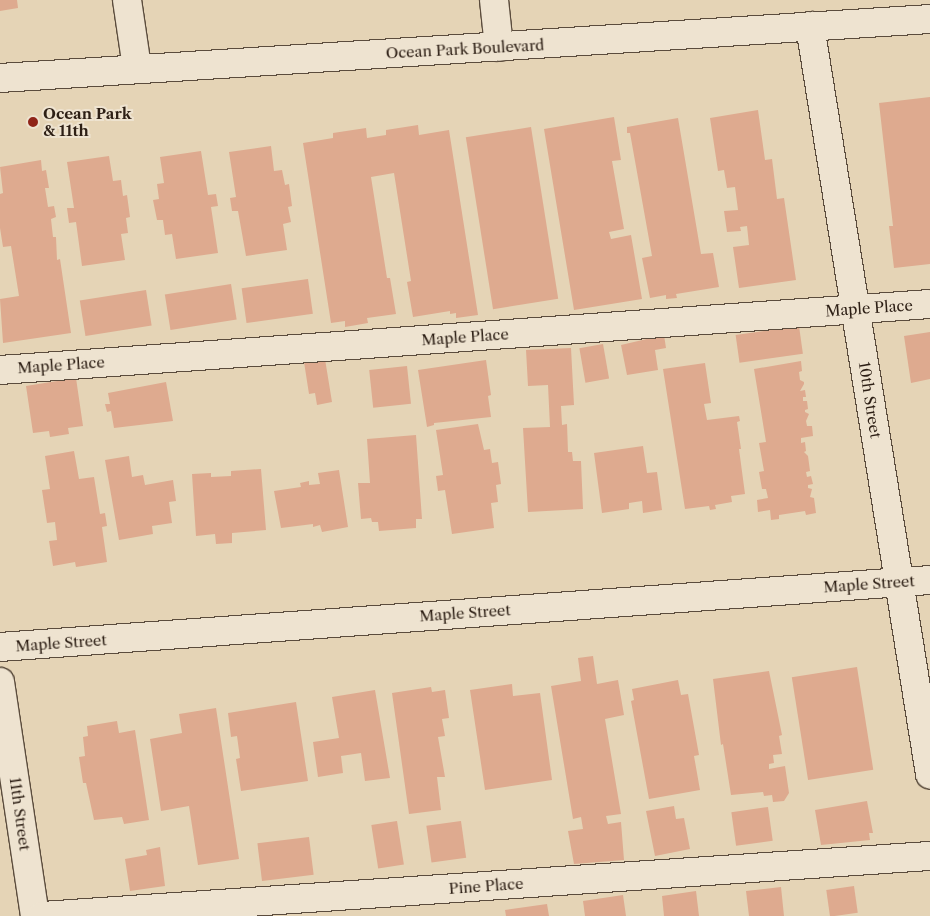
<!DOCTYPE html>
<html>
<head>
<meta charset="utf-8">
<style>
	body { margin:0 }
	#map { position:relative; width:930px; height:916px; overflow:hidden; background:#e5d4b6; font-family:"Libre Caslon Text",serif }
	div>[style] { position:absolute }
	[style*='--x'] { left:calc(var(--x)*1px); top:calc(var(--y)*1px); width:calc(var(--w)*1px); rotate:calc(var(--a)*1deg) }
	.building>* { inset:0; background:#deaa8f; transform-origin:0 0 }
	.roads { filter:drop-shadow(1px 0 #5b4c3d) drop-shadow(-1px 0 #5b4c3d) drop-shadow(0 1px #5b4c3d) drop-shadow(0 -1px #5b4c3d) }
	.minor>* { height:28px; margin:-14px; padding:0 14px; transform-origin:14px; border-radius:14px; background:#eee3d0 }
	.dots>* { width:14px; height:14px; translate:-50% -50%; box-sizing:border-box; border:2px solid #eee3d0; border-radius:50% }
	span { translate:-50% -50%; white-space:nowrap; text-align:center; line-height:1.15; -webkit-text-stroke:4px #eee3d0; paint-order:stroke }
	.street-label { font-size:15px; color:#2d1f15 }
	.poi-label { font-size:15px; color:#2d1f15; font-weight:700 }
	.left { translate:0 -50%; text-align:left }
</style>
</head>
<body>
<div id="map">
	<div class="building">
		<div style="clip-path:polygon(0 0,17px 0,18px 8px,0 11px)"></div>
		<div style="clip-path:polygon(930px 97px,930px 264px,894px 268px,889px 226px,893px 226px,879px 103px)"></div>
		<div style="clip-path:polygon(758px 110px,765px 160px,772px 159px,777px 199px,784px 198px,796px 280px,739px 288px,733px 247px,749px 245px,747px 226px,740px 227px,741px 231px,727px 232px,724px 211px,738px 210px,735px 187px,727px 188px,724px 170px,718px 171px,710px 118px)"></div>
		<div style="clip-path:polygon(614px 117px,621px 160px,612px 161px,624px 229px,609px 232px,611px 239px,631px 235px,642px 299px,574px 310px,544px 129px)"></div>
		<div style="clip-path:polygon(678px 118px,701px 254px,713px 253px,719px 287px,676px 294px,677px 298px,666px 299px,666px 295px,650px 298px,642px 258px,652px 256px,630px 133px,627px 133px,627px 127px)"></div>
		<div style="clip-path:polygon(418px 125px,419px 135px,449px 130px,478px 315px,456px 318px,456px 313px,450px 314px,450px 311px,413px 317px,407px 282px,411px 281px,394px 173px,371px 177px,387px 278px,390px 278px,396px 314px,367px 318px,368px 323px,345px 327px,345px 321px,331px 323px,303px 143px,333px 138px,333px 133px,366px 128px,367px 138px,386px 135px,386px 130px)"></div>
		<div style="left:531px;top:127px;width:174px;height:66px;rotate:81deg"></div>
		<div style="clip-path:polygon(271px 146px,274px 171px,282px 170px,285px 185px,289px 184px,292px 206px,288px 207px,291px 222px,283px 224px,287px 250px,246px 256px,238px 211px,232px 211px,230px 198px,236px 197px,229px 152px)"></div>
		<div style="clip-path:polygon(201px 151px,208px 195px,216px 194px,218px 206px,211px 207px,218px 253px,176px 259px,172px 234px,165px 235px,163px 220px,157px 220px,153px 200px,159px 199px,157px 184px,164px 183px,160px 157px)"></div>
		<div style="clip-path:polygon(109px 156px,113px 181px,121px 180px,123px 196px,127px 195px,130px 217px,126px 218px,128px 233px,121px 234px,125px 260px,82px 266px,76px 222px,69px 223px,67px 208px,74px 208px,67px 162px)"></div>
		<div style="clip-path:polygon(41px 160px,42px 171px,46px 170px,49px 188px,45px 188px,48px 207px,54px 206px,56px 217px,51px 219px,53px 237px,56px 237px,57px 260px,60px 259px,71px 333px,3px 343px,0 299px,19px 296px,11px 246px,3px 247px,0 228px,0 194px,3px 193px,0 167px)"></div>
		<div style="left:308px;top:279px;width:35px;height:67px;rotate:82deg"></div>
		<div style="left:231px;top:284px;width:36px;height:67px;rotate:81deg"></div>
		<div style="left:146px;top:290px;width:36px;height:67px;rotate:81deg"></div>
		<div style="left:799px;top:326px;width:28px;height:64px;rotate:82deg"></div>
		<div style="clip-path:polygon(930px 332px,930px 379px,911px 383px,904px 336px)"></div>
		<div style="clip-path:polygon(664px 335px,666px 348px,655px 350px,658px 370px,627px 375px,621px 345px)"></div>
		<div style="left:603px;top:344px;width:35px;height:24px;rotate:80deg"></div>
		<div style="clip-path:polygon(571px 348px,574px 405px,561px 406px,562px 425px,567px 424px,568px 452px,572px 452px,573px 461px,581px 461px,583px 509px,528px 512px,523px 428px,550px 427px,548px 385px,528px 386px,526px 350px)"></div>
		<div style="clip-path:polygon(325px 359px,332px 402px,317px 405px,315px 393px,309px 394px,304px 362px)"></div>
		<div style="clip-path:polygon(486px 360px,491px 395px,488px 396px,491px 417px,434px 423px,434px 425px,427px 427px,418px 370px)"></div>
		<div style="clip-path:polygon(801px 361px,802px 371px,799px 372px,800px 380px,804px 382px,804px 384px,800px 391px,805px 390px,806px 397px,803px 397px,803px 401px,807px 401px,808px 409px,805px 410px,805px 412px,809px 414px,806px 421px,807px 426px,812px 426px,813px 436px,801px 438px,801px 443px,805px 442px,806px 451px,804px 452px,808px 456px,810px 471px,806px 472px,807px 477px,811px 476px,813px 484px,808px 485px,808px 488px,812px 489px,810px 497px,814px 498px,816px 513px,806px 515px,805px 511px,779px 515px,779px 519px,771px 520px,770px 510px,758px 512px,757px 500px,768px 498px,766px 489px,762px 489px,759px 472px,764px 471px,759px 443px,766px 442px,754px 369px)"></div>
		<div style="clip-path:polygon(705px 363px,711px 403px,704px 404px,707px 420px,739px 416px,740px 421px,737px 422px,741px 449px,739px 449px,745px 494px,731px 496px,732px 502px,715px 505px,716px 509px,710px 510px,709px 506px,685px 509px,663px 369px)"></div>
		<div style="left:407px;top:366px;width:38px;height:38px;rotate:84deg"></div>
		<div style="clip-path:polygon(76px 378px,83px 426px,68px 428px,69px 434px,50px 437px,49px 431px,33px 433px,26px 386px)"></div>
		<div style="clip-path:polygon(166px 382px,173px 421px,114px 428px,111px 411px,107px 412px,105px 404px,110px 404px,108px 393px)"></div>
		<div style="clip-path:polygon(478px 424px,484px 450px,490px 449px,492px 463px,498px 462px,501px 484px,496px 485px,498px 502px,491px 503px,494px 528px,452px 534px,445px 490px,438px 491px,436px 476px,443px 475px,436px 430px)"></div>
		<div style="clip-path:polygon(416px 435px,422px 519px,416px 519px,416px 528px,379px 531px,378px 522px,372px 522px,371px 518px,361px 519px,358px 483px,370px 483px,367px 439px)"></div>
		<div style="clip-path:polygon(643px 446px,647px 473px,657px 472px,662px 510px,643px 513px,642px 501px,629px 503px,629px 509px,602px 513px,594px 453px)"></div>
		<div style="clip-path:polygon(74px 451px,79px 479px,94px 477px,100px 514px,105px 513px,107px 526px,102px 527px,107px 562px,76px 567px,75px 562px,53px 566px,49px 541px,57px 540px,55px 522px,47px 523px,42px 490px,50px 489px,45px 456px)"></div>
		<div style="clip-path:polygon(129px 456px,132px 477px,143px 475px,145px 485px,173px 480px,176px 501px,169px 502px,172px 523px,152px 526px,153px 534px,119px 540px,105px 460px)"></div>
		<div style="clip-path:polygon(261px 469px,266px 530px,232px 533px,232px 543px,216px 544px,215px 534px,196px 536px,192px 474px,211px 473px,211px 477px,231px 476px,231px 471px)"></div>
		<div style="clip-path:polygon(339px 470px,348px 527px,322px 532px,320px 525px,313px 527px,313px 524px,281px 528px,274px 491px,301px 487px,300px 483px,309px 481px,309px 485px,320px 484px,318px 473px)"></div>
		<div style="clip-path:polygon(593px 656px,597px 684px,618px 680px,624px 715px,605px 719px,621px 814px,606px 816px,608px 824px,621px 822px,624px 860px,574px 864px,568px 831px,583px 829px,581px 817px,573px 819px,551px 686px,581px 681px,578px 658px)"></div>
		<div style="left:857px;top:667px;width:104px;height:66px;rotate:81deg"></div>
		<div style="clip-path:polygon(769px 671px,782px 735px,779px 736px,782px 754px,773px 755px,774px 763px,769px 764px,769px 769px,785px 766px,789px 793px,784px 801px,773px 802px,772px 795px,764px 796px,763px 792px,731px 795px,723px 744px,721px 745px,713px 679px)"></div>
		<div style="clip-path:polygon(678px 680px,681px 695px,688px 694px,699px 755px,694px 756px,700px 790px,649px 799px,631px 701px,634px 700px,632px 689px)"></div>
		<div style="clip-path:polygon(512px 684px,513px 696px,540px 693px,552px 780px,485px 790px,470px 690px)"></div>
		<div style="clip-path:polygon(431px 687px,432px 692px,445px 690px,449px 718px,442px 719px,445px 736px,438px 737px,445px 777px,437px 777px,441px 810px,409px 814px,392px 693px)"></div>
		<div style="clip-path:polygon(375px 690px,390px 778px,365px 781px,361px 753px,341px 756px,343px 773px,318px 777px,313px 742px,339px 738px,332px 697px)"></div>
		<div style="clip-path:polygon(296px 702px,308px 781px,241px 791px,236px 759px,240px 758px,237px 736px,231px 737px,228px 713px)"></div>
		<div style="clip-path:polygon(216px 708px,239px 859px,198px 865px,189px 806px,161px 811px,150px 739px,182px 733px,179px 714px)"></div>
		<div style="clip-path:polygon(117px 721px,119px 733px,135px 730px,149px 820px,124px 824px,122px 817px,94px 820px,86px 783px,83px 783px,79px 757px,85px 756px,83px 737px,88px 736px,87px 726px)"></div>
		<div style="clip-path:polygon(867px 801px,873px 833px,869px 833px,870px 840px,821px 845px,815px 810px)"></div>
		<div style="clip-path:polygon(674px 806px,676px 819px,684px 818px,690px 849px,655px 856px,646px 811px)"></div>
		<div style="left:768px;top:807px;width:34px;height:37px;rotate:82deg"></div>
		<div style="left:397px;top:821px;width:44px;height:26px;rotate:81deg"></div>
		<div style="left:461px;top:821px;width:37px;height:35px;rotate:82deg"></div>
		<div style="left:309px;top:837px;width:38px;height:52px;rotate:83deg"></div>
		<div style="clip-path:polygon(160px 847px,165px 886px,130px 891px,125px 859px,147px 855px,146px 850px)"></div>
		<div style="left:854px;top:886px;width:27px;height:28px;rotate:82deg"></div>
		<div style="clip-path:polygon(781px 887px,784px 916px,749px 916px,746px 891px)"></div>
		<div style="clip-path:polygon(696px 891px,699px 916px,664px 916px,662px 896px)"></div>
		<div style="clip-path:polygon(623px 895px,626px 916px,585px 916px,583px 901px)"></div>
		<div style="clip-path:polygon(547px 904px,549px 916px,506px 916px,505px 910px)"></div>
	</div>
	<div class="roads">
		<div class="minor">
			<div style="--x:127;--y:0;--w:69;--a:81.6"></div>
			<div style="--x:494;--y:0;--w:47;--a:83.9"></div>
			<div style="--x:810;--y:26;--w:758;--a:80.89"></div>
			<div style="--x:0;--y:78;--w:932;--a:-3.63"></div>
			<div style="--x:0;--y:370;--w:932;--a:-4.06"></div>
			<div style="--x:0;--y:647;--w:932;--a:-4.12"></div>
			<div style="--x:0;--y:682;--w:237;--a:81.5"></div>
			<div style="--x:42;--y:916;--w:890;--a:-3.87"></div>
		</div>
	</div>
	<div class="dots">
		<div style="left:33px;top:122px;background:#8f2418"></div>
	</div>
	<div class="street-label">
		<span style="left:465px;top:49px;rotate:-3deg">Ocean Park Boulevard</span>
		<span style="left:869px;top:308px;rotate:-4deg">Maple Place</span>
		<span style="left:465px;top:337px;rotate:-4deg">Maple Place</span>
		<span style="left:61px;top:365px;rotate:-4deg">Maple Place</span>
		<span style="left:870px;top:400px;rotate:81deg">10th Street</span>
		<span style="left:869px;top:584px;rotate:-4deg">Maple Street</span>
		<span style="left:465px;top:613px;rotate:-4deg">Maple Street</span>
		<span style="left:61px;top:643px;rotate:-4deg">Maple Street</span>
		<span style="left:20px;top:814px;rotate:82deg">11th Street</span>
		<span style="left:486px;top:886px;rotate:-4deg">Pine Place</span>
	</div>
	<div class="poi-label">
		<span class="left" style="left:43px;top:122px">Ocean Park<br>&amp; 11th</span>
	</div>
</div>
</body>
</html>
